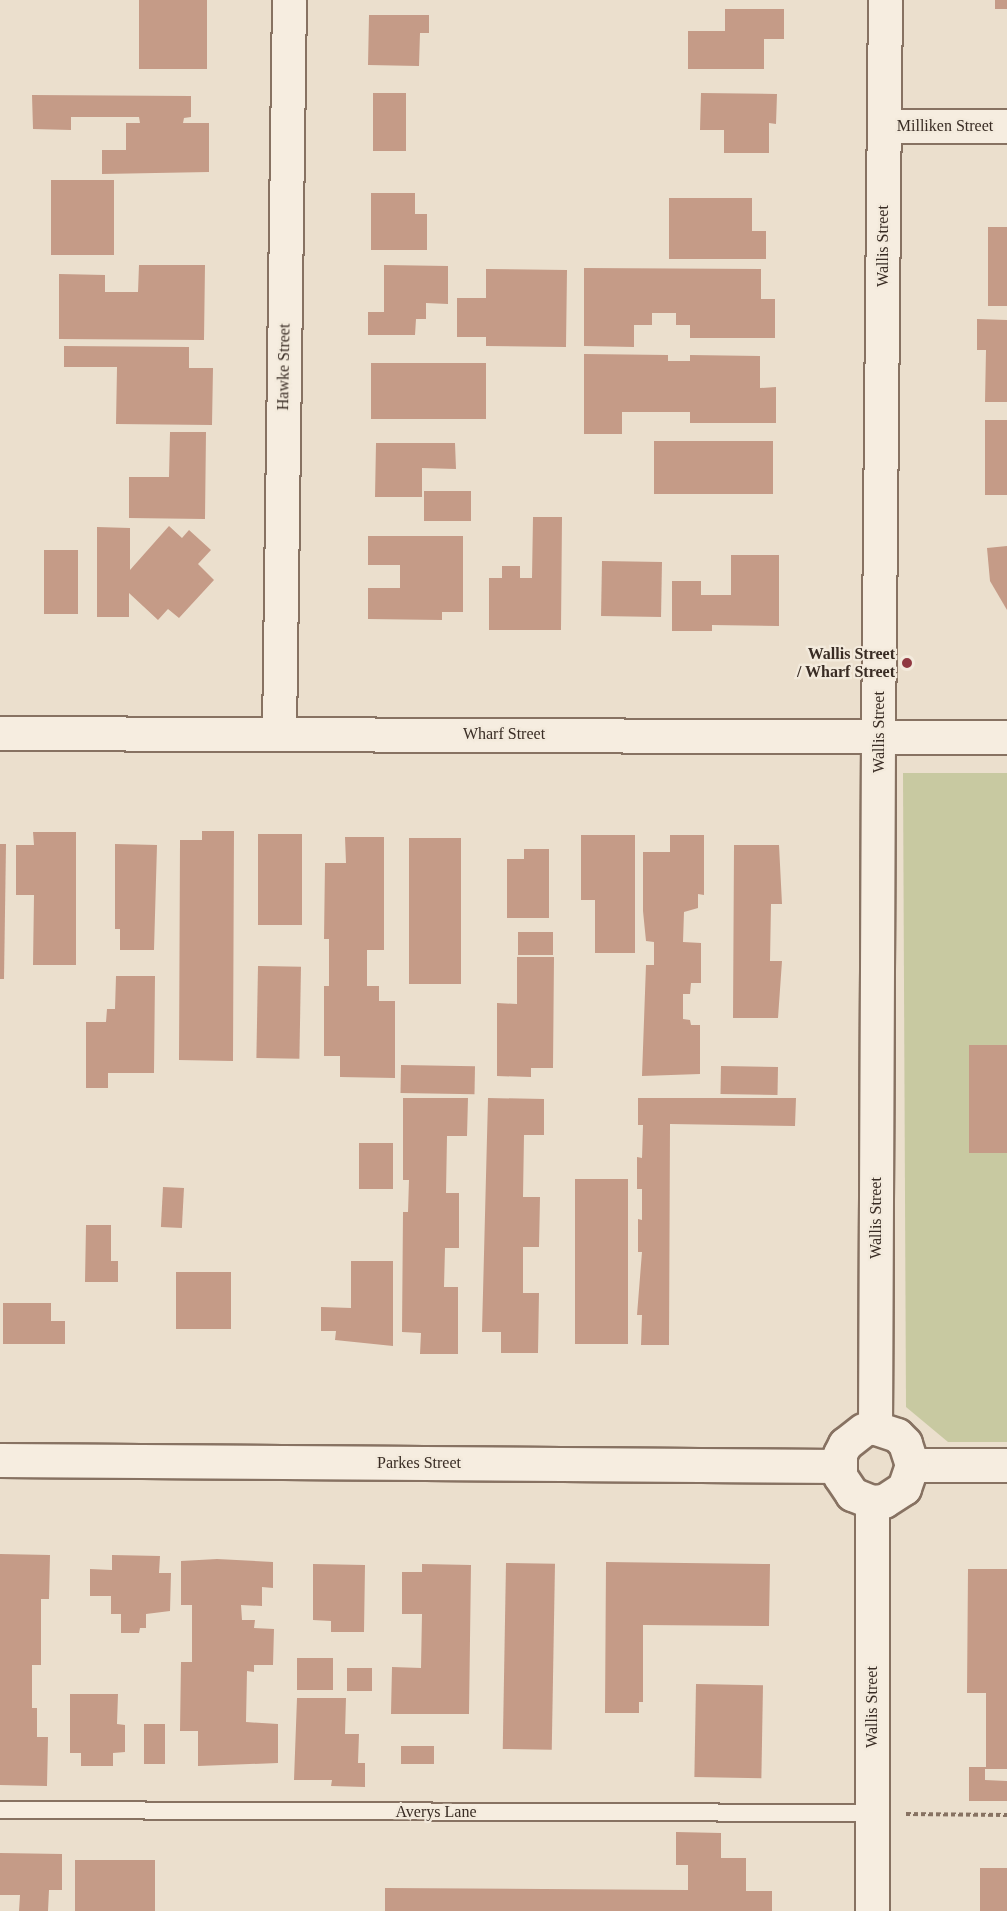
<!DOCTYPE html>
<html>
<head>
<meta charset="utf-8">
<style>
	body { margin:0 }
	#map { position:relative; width:1007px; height:1911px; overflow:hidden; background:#ebdfcd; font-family:"Times New Roman",serif }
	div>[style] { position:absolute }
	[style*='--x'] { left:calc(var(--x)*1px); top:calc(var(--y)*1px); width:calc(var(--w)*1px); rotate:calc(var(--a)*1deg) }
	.green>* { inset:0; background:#c8c9a1 }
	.building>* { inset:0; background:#c59b87; transform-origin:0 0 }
	.path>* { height:4px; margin-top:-2px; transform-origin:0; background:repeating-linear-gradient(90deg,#877262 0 4.5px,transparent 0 7.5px) }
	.roads { filter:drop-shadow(2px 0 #877262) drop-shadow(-2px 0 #877262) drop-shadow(0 2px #877262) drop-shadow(0 -2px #877262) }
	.lane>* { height:16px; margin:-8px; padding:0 8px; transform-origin:8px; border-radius:8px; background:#f6ede0 }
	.street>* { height:33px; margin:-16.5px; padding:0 16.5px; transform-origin:16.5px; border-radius:16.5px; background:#f6ede0 }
	.secondary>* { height:33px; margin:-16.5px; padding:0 16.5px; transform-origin:16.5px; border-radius:16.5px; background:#f6ede0 }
	.dots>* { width:16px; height:16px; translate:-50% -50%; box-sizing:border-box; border:3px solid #f3eadc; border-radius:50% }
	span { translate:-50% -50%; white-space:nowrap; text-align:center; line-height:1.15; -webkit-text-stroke:4.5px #f3eadc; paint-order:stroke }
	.street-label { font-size:16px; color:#392c24 }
	.poi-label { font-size:16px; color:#392c24; font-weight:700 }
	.right { translate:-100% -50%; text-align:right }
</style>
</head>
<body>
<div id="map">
	<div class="green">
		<div style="clip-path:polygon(903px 773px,1007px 773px,1007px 1442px,948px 1442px,906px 1407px)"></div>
	</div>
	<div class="building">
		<div style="left:139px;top:0;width:68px;height:69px"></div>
		<div style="left:995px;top:0;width:12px;height:9px"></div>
		<div style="clip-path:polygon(725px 9px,784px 9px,784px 39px,764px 39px,764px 69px,688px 69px,688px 31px,725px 31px)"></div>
		<div style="clip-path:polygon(369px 15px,429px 15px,429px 33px,420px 33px,419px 66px,368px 65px)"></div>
		<div style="left:373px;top:93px;width:33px;height:58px"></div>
		<div style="clip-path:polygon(701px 93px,777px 94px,776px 124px,769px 123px,769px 153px,724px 153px,724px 130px,700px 130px)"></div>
		<div style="clip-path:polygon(32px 95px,191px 96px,191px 117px,184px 118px,183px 123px,209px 123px,209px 172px,102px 174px,102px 150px,126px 150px,126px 123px,140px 123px,139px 117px,71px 117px,71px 130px,33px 129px)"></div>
		<div style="left:51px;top:180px;width:63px;height:75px"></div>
		<div style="clip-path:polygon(371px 193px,415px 193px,415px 214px,427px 214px,427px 250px,371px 250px)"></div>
		<div style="clip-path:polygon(669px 198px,752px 198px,752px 231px,766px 231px,766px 259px,669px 259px)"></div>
		<div style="left:988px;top:227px;width:19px;height:79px"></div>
		<div style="clip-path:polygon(139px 265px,205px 265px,204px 340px,59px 339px,59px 274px,105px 275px,105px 292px,138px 292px)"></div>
		<div style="clip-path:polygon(384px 265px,448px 266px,448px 304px,426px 303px,426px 319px,416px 319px,415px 335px,368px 335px,368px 312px,384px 312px)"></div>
		<div style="clip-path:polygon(584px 268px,761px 269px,761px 299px,775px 299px,775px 338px,690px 338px,690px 325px,676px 325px,676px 313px,652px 313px,652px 325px,634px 325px,634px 347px,584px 346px)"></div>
		<div style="clip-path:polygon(486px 269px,567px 270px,566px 347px,486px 346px,486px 337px,457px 337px,457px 298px,486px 298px)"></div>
		<div style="clip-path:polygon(977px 319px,1007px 320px,1007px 402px,985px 402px,986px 350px,977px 350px)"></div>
		<div style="clip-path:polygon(64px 346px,189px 347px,189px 368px,213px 368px,212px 425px,116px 424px,117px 367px,64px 367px)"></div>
		<div style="clip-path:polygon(584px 354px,668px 355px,668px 361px,690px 361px,690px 355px,760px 356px,760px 388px,776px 387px,776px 423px,690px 423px,690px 412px,622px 412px,622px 434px,584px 434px)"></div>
		<div style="left:371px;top:363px;width:115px;height:56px"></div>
		<div style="left:985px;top:420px;width:22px;height:75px"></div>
		<div style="clip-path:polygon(170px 432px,206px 432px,205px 519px,129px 518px,129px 477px,169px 477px)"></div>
		<div style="left:654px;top:441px;width:119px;height:53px"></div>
		<div style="clip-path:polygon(376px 443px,455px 443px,456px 469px,422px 468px,422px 497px,375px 497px)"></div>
		<div style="left:424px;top:491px;width:47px;height:30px"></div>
		<div style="clip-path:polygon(533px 517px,562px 517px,561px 630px,489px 630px,489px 578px,502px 578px,502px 566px,520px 566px,520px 578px,532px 578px)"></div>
		<div style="clip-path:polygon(169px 526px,182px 538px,189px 530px,211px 550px,198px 564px,214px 580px,179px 618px,168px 609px,158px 620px,129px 593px,129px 617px,97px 617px,97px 527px,130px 528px,130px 570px)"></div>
		<div style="clip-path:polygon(368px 536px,463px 536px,463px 612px,442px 612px,442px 620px,368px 619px,368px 588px,400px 588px,400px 565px,368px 565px)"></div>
		<div style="clip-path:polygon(1007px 546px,1007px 610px,990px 581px,987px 548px)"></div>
		<div style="left:44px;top:550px;width:34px;height:64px"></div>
		<div style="clip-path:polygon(731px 555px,779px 555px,779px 626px,712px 625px,712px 631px,672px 631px,672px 581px,701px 581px,701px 595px,731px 595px)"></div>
		<div style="left:602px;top:561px;width:60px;height:55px;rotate:1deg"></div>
		<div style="clip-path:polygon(202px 831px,234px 831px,233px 1061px,179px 1060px,180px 840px,202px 840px)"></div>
		<div style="clip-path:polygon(33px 832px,76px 832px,76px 965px,33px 965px,34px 895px,16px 895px,16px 845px,34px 845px)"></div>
		<div style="left:258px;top:834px;width:44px;height:91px"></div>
		<div style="clip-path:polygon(581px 835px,635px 835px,635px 953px,595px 953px,595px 900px,581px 900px)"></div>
		<div style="clip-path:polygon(670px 835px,704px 835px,704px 895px,698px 894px,698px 908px,684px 912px,683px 942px,701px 943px,701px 983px,691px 983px,690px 994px,683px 994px,683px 1019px,690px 1020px,691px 1025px,700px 1025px,700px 1074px,642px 1076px,646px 965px,654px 965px,654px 942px,646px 941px,643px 911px,643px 852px,670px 852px)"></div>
		<div style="clip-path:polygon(345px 837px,384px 837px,384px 950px,367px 950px,367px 986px,379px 986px,379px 1001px,395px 1001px,395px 1078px,340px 1077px,340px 1056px,324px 1056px,324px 986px,329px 986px,329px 939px,324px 939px,325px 863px,346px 863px)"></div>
		<div style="left:409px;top:838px;width:52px;height:146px"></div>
		<div style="clip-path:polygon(0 844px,6px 844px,4px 979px,0 979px)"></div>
		<div style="clip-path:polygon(115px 844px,157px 845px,154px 950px,120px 950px,120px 929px,115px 929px)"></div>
		<div style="clip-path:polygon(734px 845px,779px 845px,782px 904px,771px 904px,770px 961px,782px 961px,778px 1018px,733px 1018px)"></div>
		<div style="clip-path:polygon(524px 849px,549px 849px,549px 918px,507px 918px,507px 859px,524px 859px)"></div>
		<div style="left:518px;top:932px;width:35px;height:23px"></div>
		<div style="clip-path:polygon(517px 957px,554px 957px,553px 1068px,531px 1068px,531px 1077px,497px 1076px,497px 1003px,517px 1004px)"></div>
		<div style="left:258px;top:966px;width:43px;height:92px;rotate:1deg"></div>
		<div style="clip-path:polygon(116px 976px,155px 976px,154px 1073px,108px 1073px,108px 1088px,86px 1088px,86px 1022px,106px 1022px,107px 1009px,115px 1009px)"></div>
		<div style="left:969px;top:1045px;width:38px;height:108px"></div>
		<div style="left:401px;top:1065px;width:74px;height:28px;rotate:1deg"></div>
		<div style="left:721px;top:1066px;width:57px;height:28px;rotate:1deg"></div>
		<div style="clip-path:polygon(403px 1098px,468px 1098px,467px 1136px,447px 1136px,446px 1193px,459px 1193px,459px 1248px,445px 1248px,444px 1287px,458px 1287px,458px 1354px,420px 1354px,421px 1333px,402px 1332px,403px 1212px,408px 1212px,409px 1180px,403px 1180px)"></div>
		<div style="clip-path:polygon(488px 1098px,544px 1099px,544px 1135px,524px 1135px,523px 1197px,540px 1197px,539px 1247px,523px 1247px,523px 1293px,539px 1293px,538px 1353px,501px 1353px,501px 1332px,482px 1332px)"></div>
		<div style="clip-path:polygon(638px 1098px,796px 1098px,795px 1126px,670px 1124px,669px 1345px,641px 1345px,642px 1315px,637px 1315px,642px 1252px,638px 1252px,638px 1219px,642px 1220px,642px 1189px,637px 1189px,637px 1157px,642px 1158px,643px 1125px,638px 1125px)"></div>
		<div style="left:359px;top:1143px;width:34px;height:46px"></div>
		<div style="left:575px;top:1179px;width:53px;height:165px"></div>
		<div style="left:163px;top:1187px;width:21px;height:40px;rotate:3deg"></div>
		<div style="clip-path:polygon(86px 1225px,111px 1225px,111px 1261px,118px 1261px,118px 1282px,85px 1282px)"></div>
		<div style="clip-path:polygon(351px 1261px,393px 1261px,393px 1346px,335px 1340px,336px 1331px,321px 1331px,321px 1307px,351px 1308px)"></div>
		<div style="left:176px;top:1272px;width:55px;height:57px"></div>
		<div style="clip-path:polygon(3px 1303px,51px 1303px,51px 1321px,65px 1321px,65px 1344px,3px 1344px)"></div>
		<div style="clip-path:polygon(0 1554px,50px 1555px,49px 1599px,41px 1599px,41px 1665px,32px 1665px,32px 1708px,37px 1708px,37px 1737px,48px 1737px,47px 1786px,0 1785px)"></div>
		<div style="clip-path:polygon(112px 1555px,160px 1556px,159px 1573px,171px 1573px,170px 1611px,146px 1614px,146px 1628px,140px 1628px,139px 1633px,121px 1633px,121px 1614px,111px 1614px,111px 1596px,90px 1596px,90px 1569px,112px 1570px)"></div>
		<div style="clip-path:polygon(217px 1559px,273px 1562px,273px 1588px,262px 1587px,262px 1606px,241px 1605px,242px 1620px,255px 1620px,254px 1628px,274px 1629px,273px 1665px,254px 1665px,254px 1672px,247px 1671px,246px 1722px,278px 1724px,278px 1763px,198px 1766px,198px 1731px,180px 1731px,181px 1662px,192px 1662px,192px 1605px,181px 1605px,181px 1561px)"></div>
		<div style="clip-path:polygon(606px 1562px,770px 1564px,769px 1626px,643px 1625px,643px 1702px,639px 1702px,639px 1713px,605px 1713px)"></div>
		<div style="left:506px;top:1563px;width:49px;height:186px;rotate:1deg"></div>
		<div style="clip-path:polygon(313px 1564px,365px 1565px,364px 1632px,331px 1632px,331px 1621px,313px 1620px)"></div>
		<div style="clip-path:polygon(422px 1564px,471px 1565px,469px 1714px,391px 1714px,392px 1667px,421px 1668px,422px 1614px,402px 1614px,402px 1572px,422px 1572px)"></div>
		<div style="clip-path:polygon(968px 1569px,1007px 1569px,1007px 1769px,985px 1769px,985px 1780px,1007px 1781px,1007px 1801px,969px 1801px,969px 1767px,986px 1767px,986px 1693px,967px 1693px)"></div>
		<div style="left:297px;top:1658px;width:36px;height:32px"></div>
		<div style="left:347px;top:1668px;width:25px;height:23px"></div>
		<div style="left:696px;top:1684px;width:67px;height:93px;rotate:1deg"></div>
		<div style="clip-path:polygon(70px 1694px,118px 1694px,117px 1724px,125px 1725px,125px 1752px,113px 1753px,113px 1766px,81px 1766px,81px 1753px,70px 1753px)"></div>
		<div style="clip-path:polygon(297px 1698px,346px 1698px,345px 1734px,359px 1734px,358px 1763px,365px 1763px,365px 1787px,331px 1786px,332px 1780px,294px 1780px)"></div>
		<div style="left:144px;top:1724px;width:21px;height:40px"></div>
		<div style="left:401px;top:1746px;width:33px;height:18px"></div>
		<div style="clip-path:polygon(676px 1832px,721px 1833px,721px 1858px,746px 1858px,746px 1891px,772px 1891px,772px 1911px,385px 1911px,385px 1888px,688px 1890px,688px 1865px,676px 1865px)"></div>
		<div style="clip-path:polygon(0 1853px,62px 1854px,62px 1890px,49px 1890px,48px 1911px,19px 1911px,20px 1895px,0 1895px)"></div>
		<div style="left:75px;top:1860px;width:80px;height:51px"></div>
		<div style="left:980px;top:1868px;width:27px;height:43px"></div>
	</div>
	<div class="path">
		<div style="--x:906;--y:1814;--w:101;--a:0.6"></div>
	</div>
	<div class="roads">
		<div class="lane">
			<div style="--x:0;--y:1810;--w:872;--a:0.2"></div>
		</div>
		<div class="street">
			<div style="--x:884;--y:126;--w:123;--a:0"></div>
			<div style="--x:279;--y:733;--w:733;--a:-89.22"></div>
			<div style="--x:878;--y:736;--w:736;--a:-89.46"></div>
			<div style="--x:0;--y:1460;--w:838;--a:0.41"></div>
			<div style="--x:912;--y:1465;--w:95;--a:0"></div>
		</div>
		<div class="secondary">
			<div style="--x:0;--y:733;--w:1007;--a:0.23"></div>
			<div style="--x:863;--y:1430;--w:23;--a:142"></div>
			<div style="--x:845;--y:1444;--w:11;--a:117"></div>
			<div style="--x:840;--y:1454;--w:22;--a:90"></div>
			<div style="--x:840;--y:1476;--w:22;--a:56"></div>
			<div style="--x:852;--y:1494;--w:22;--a:22"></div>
			<div style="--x:872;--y:1502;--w:12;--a:-5"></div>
			<div style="--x:884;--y:1501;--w:24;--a:-33"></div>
			<div style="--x:904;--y:1488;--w:24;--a:-71"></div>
			<div style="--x:912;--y:1465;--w:23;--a:-108"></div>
			<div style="--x:905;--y:1443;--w:11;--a:-135"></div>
			<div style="--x:897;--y:1435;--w:23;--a:-162"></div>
			<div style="--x:875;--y:1428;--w:692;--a:-89.75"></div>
			<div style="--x:872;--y:1502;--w:409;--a:90"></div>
		</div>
	</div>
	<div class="dots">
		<div style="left:907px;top:663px;background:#903841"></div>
	</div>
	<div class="street-label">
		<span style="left:945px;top:126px">Milliken Street</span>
		<span style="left:883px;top:246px;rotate:-90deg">Wallis Street</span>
		<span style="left:284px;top:367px;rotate:-89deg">Hawke Street</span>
		<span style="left:879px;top:732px;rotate:-90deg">Wallis Street</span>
		<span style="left:504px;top:734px">Wharf Street</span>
		<span style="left:876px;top:1218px;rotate:-90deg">Wallis Street</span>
		<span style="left:419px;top:1463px">Parkes Street</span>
		<span style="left:872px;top:1707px;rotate:-90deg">Wallis Street</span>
		<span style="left:436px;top:1812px">Averys Lane</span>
	</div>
	<div class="poi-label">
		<span class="right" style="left:895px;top:663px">Wallis Street<br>/ Wharf Street</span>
	</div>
</div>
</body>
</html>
